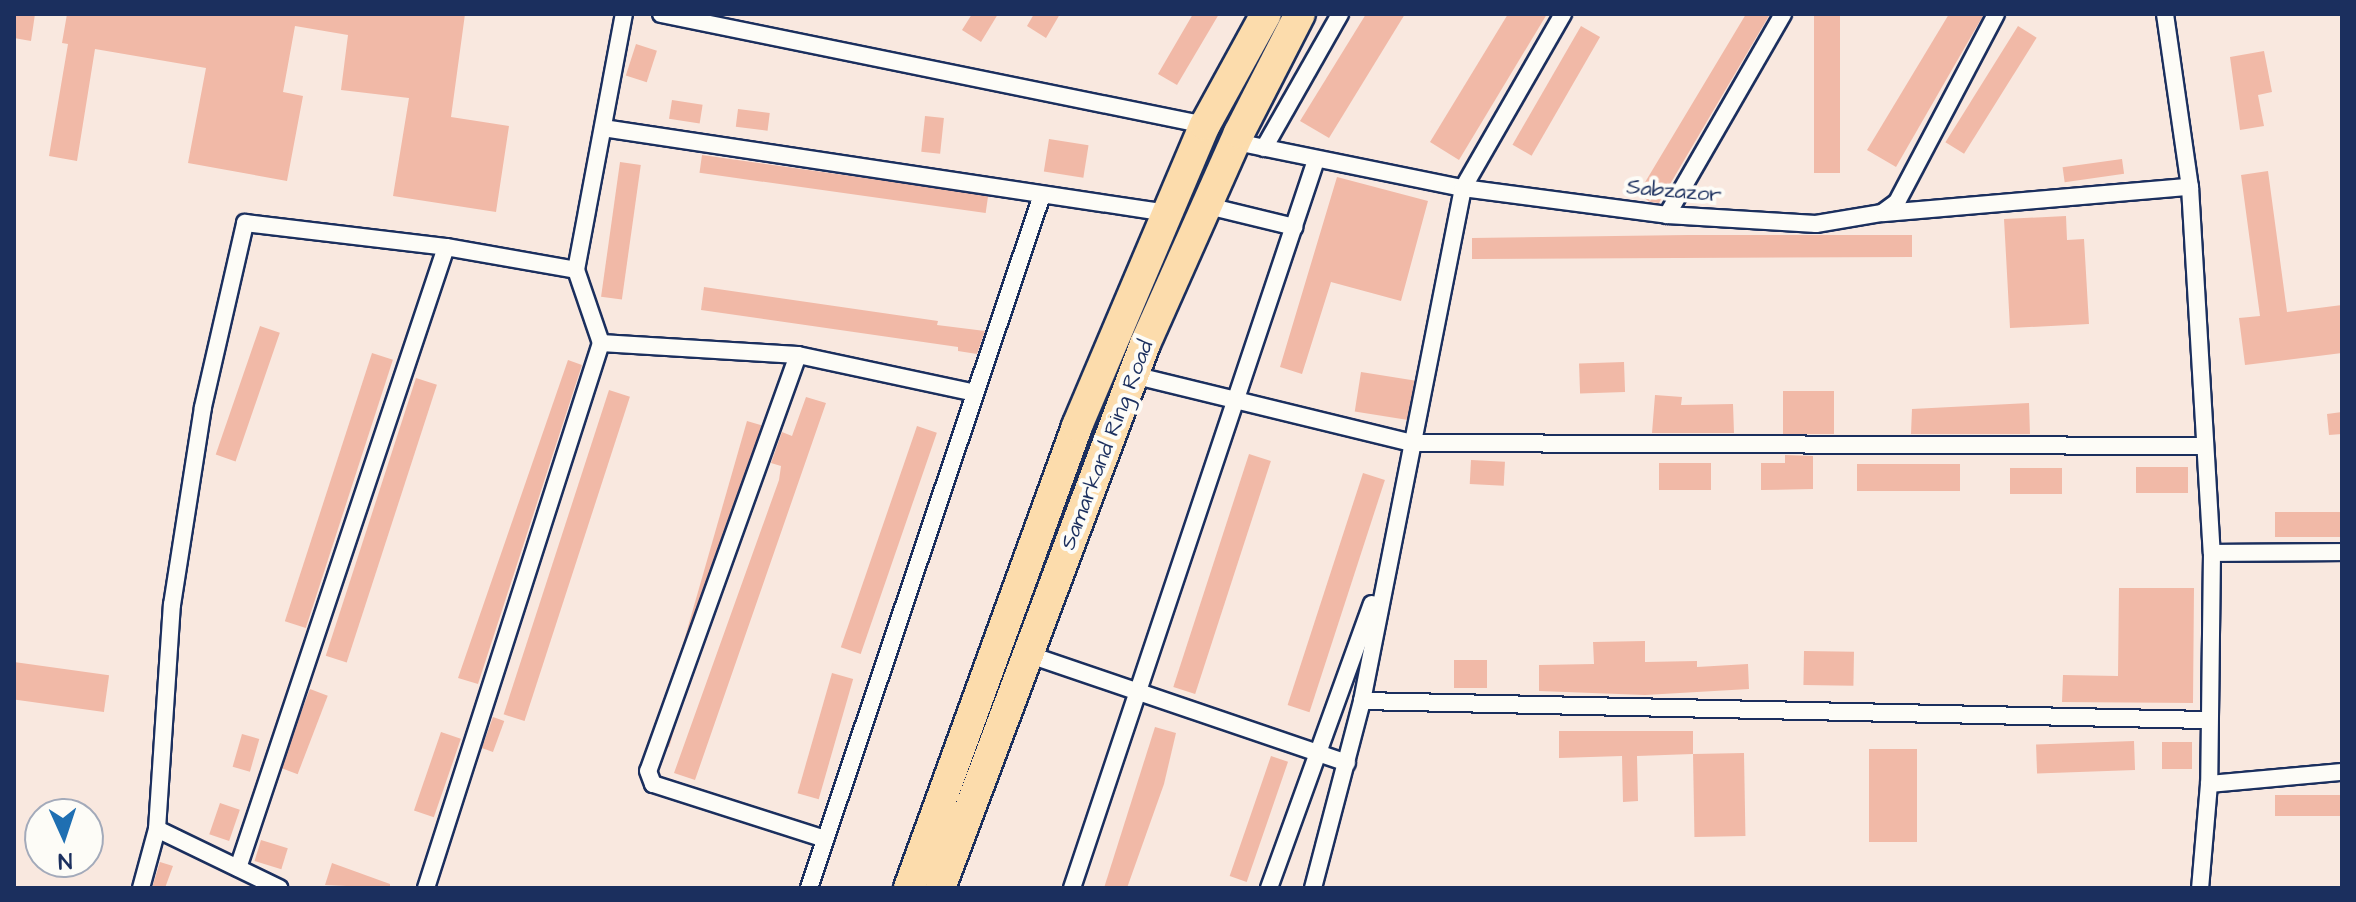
<!DOCTYPE html>
<html>
<head>
<meta charset="utf-8">
<style>
	body { margin:0 }
	#map { position:relative; width:2356px; height:902px; overflow:hidden; background:#f9e8df; font-family:"Architects Daughter",sans-serif }
	div>[style] { position:absolute }
	[style*='--x'] { left:calc(var(--x)*1px); top:calc(var(--y)*1px); width:calc(var(--w)*1px); rotate:calc(var(--a)*1deg) }
	.building>* { inset:0; background:#f1b9a7; transform-origin:0 0 }
	.roads { filter:drop-shadow(2px 0 #1b2f5e) drop-shadow(-2px 0 #1b2f5e) drop-shadow(0 2px #1b2f5e) drop-shadow(0 -2px #1b2f5e) }
	.street>* { height:16px; margin:-8px; padding:0 8px; transform-origin:8px; border-radius:8px; background:#fdfcf7 }
	.highway>* { height:30px; margin:-15px; padding:0 15px; transform-origin:15px; border-radius:15px; background:#fcdcac }
	span { translate:-50% -50%; white-space:nowrap; text-align:center; line-height:1.15; -webkit-text-stroke:8px #fdfcf7; paint-order:stroke }
	.street-label { font-size:22px; color:#1b2f5e }
	.frame { position:absolute; inset:0; border:16px solid #1b2f5e; pointer-events:none }
	.north { position:absolute; left:24px; top:798px; width:80px; height:80px; box-sizing:border-box; background:#fdfcf7; border:2px solid #a3aaba; border-radius:50%; rotate:177deg; font-size:22px; font-weight:700; line-height:32px; text-align:center; color:#1b2f5e }
	.north::after { content:''; display:block; margin:auto; width:28px; height:36px; background:#1f6fb2; clip-path:polygon(50% 0,100% 100%,50% 72%,0 100%) }
</style>
</head>
<body>
<div id="map">
	<div class="building">
		<div style="clip-path:polygon(14px 14px,35px 14px,31px 41px,14px 38px)"></div>
		<div style="clip-path:polygon(67px 14px,465px 14px,451px 117px,509px 126px,496px 212px,393px 196px,409px 98px,341px 90px,348px 35px,295px 26px,283px 92px,303px 96px,287px 181px,188px 163px,206px 68px,95px 49px,77px 161px,49px 156px,68px 44px,62px 43px)"></div>
		<div style="clip-path:polygon(972px 14px,998px 14px,981px 42px,962px 30px)"></div>
		<div style="clip-path:polygon(1034px 14px,1060px 14px,1046px 38px,1027px 26px)"></div>
		<div style="clip-path:polygon(1193px 14px,1219px 14px,1177px 85px,1158px 74px)"></div>
		<div style="clip-path:polygon(1366px 14px,1405px 14px,1329px 138px,1300px 121px)"></div>
		<div style="clip-path:polygon(1508px 14px,1547px 14px,1459px 160px,1430px 142px)"></div>
		<div style="clip-path:polygon(1746px 14px,1770px 14px,1659px 203px,1650px 202px,1638px 194px)"></div>
		<div style="left:1814px;top:14px;width:26px;height:159px"></div>
		<div style="clip-path:polygon(1949px 14px,1984px 14px,1896px 167px,1867px 150px)"></div>
		<div style="left:1581px;top:26px;width:22px;height:137px;rotate:30deg"></div>
		<div style="left:2018px;top:26px;width:22px;height:137px;rotate:32deg"></div>
		<div style="left:636px;top:44px;width:22px;height:33px;rotate:18deg"></div>
		<div style="clip-path:polygon(2264px 51px,2272px 92px,2258px 95px,2264px 126px,2240px 130px,2230px 57px)"></div>
		<div style="left:672px;top:100px;width:31px;height:19px;rotate:9deg"></div>
		<div style="left:738px;top:109px;width:32px;height:18px;rotate:7deg"></div>
		<div style="left:925px;top:116px;width:19px;height:36px;rotate:6deg"></div>
		<div style="left:1049px;top:139px;width:40px;height:33px;rotate:9deg"></div>
		<div style="left:702px;top:155px;width:289px;height:18px;rotate:8deg"></div>
		<div style="left:2122px;top:159px;width:15px;height:60px;rotate:82deg"></div>
		<div style="left:620px;top:162px;width:21px;height:136px;rotate:8deg"></div>
		<div style="clip-path:polygon(2268px 171px,2287px 312px,2342px 305px,2342px 353px,2245px 365px,2239px 318px,2260px 316px,2241px 175px)"></div>
		<div style="clip-path:polygon(1337px 177px,1428px 201px,1401px 301px,1331px 282px,1302px 374px,1280px 367px)"></div>
		<div style="clip-path:polygon(2066px 216px,2067px 240px,2084px 239px,2089px 324px,2010px 328px,2004px 219px)"></div>
		<div style="clip-path:polygon(1688px 235px,1912px 235px,1912px 257px,1472px 259px,1472px 238px)"></div>
		<div style="clip-path:polygon(704px 287px,938px 321px,937px 325px,985px 331px,977px 354px,958px 351px,958px 347px,701px 310px)"></div>
		<div style="left:260px;top:326px;width:21px;height:136px;rotate:19deg"></div>
		<div style="left:372px;top:353px;width:22px;height:282px;rotate:18deg"></div>
		<div style="clip-path:polygon(568px 360px,582px 365px,478px 684px,458px 678px)"></div>
		<div style="left:1624px;top:362px;width:30px;height:45px;rotate:88deg"></div>
		<div style="left:1361px;top:372px;width:54px;height:40px;rotate:9deg"></div>
		<div style="left:416px;top:378px;width:22px;height:292px;rotate:18deg"></div>
		<div style="left:609px;top:390px;width:22px;height:341px;rotate:18deg"></div>
		<div style="left:1834px;top:391px;width:43px;height:51px;rotate:90deg"></div>
		<div style="clip-path:polygon(1655px 395px,1682px 397px,1681px 405px,1733px 404px,1734px 433px,1652px 433px)"></div>
		<div style="clip-path:polygon(806px 397px,826px 403px,695px 780px,674px 773px,779px 480px,781px 466px,771px 463px,782px 432px,792px 436px)"></div>
		<div style="clip-path:polygon(2029px 403px,2030px 434px,1911px 434px,1912px 409px)"></div>
		<div style="clip-path:polygon(2342px 412px,2342px 434px,2329px 435px,2327px 414px)"></div>
		<div style="left:747px;top:421px;width:15px;height:335px;rotate:16deg"></div>
		<div style="left:917px;top:426px;width:21px;height:234px;rotate:19deg"></div>
		<div style="left:1249px;top:454px;width:23px;height:245px;rotate:18deg"></div>
		<div style="clip-path:polygon(1785px 455px,1813px 456px,1813px 489px,1761px 490px,1761px 463px,1785px 463px)"></div>
		<div style="left:1471px;top:460px;width:34px;height:24px;rotate:3deg"></div>
		<div style="left:1659px;top:463px;width:52px;height:27px"></div>
		<div style="left:1857px;top:464px;width:103px;height:27px"></div>
		<div style="left:2188px;top:467px;width:26px;height:52px;rotate:90deg"></div>
		<div style="left:2010px;top:468px;width:52px;height:26px"></div>
		<div style="left:1363px;top:473px;width:23px;height:244px;rotate:18deg"></div>
		<div style="left:2342px;top:512px;width:25px;height:67px;rotate:90deg"></div>
		<div style="clip-path:polygon(2119px 588px,2194px 588px,2193px 703px,2062px 702px,2063px 675px,2118px 676px)"></div>
		<div style="clip-path:polygon(1645px 641px,1645px 662px,1697px 661px,1697px 667px,1748px 664px,1749px 689px,1645px 695px,1539px 691px,1539px 665px,1594px 664px,1593px 642px)"></div>
		<div style="left:1804px;top:651px;width:50px;height:34px;rotate:1deg"></div>
		<div style="left:1487px;top:660px;width:28px;height:33px;rotate:90deg"></div>
		<div style="left:14px;top:662px;width:96px;height:37px;rotate:8deg"></div>
		<div style="left:832px;top:673px;width:22px;height:125px;rotate:16deg"></div>
		<div style="left:310px;top:689px;width:19px;height:84px;rotate:21deg"></div>
		<div style="left:493px;top:717px;width:12px;height:33px;rotate:20deg"></div>
		<div style="clip-path:polygon(1155px 727px,1176px 733px,1164px 784px,1127px 888px,1104px 888px)"></div>
		<div style="clip-path:polygon(1559px 731px,1693px 731px,1693px 754px,1637px 756px,1638px 801px,1623px 802px,1622px 756px,1559px 758px)"></div>
		<div style="left:441px;top:732px;width:21px;height:83px;rotate:19deg"></div>
		<div style="left:242px;top:734px;width:18px;height:34px;rotate:16deg"></div>
		<div style="left:2134px;top:741px;width:29px;height:98px;rotate:88deg"></div>
		<div style="left:2192px;top:742px;width:27px;height:30px;rotate:90deg"></div>
		<div style="left:1869px;top:749px;width:48px;height:93px"></div>
		<div style="left:1744px;top:753px;width:83px;height:51px;rotate:89deg"></div>
		<div style="left:1271px;top:756px;width:18px;height:127px;rotate:19deg"></div>
		<div style="left:2342px;top:795px;width:21px;height:67px;rotate:90deg"></div>
		<div style="left:220px;top:803px;width:21px;height:33px;rotate:19deg"></div>
		<div style="left:261px;top:840px;width:28px;height:22px;rotate:17deg"></div>
		<div style="clip-path:polygon(160px 862px,173px 866px,165px 888px,152px 888px)"></div>
		<div style="clip-path:polygon(332px 863px,390px 884px,390px 888px,325px 885px)"></div>
	</div>
	<div class="roads">
		<div class="street">
			<div style="--x:661;--y:14;--w:555;--a:11.53"></div>
			<div style="--x:2165;--y:14;--w:175;--a:81.8"></div>
			<div style="--x:2190;--y:187;--w:367;--a:86.6"></div>
			<div style="--x:2212;--y:553;--w:231;--a:90.7"></div>
			<div style="--x:2209;--y:784;--w:104;--a:94.9"></div>
			<div style="--x:603;--y:128;--w:571;--a:8.56"></div>
			<div style="--x:1236;--y:142;--w:232;--a:11.5"></div>
			<div style="--x:1463;--y:188;--w:206;--a:7.5"></div>
			<div style="--x:1667;--y:215;--w:149;--a:3.5"></div>
			<div style="--x:1816;--y:224;--w:67;--a:-9.5"></div>
			<div style="--x:1882;--y:213;--w:19;--a:-36"></div>
			<div style="--x:1897;--y:202;--w:212;--a:-62.2"></div>
			<div style="--x:1264;--y:148;--w:154;--a:-60.4"></div>
			<div style="--x:1208;--y:206;--w:89;--a:13.7"></div>
			<div style="--x:1884;--y:213;--w:307;--a:-4.9"></div>
			<div style="--x:1667;--y:215;--w:232;--a:-60"></div>
			<div style="--x:576;--y:270;--w:77;--a:71.1"></div>
			<div style="--x:601;--y:343;--w:197;--a:3.5"></div>
			<div style="--x:798;--y:355;--w:181;--a:12.1"></div>
			<div style="--x:798;--y:355;--w:442;--a:109.8"></div>
			<div style="--x:648;--y:771;--w:14;--a:69"></div>
			<div style="--x:653;--y:784;--w:181;--a:17.7"></div>
			<div style="--x:1133;--y:375;--w:287;--a:13.7"></div>
			<div style="--x:1412;--y:443;--w:793;--a:0.22"></div>
			<div style="--x:2212;--y:553;--w:130;--a:-0.4"></div>
			<div style="--x:1027;--y:654;--w:338;--a:18.8"></div>
			<div style="--x:1362;--y:701;--w:847;--a:1.29"></div>
			<div style="--x:2209;--y:784;--w:134;--a:-5.2"></div>
			<div style="--x:157;--y:829;--w:136;--a:25.8"></div>
			<div style="--x:238;--y:868;--w:655;--a:-71.48"></div>
			<div style="--x:141;--y:888;--w:61;--a:-74.8"></div>
			<div style="--x:157;--y:829;--w:225;--a:-86.2"></div>
			<div style="--x:172;--y:605;--w:200;--a:-81.1"></div>
			<div style="--x:203;--y:407;--w:189;--a:-77.1"></div>
			<div style="--x:245;--y:223;--w:202;--a:6.8"></div>
			<div style="--x:446;--y:247;--w:132;--a:10"></div>
			<div style="--x:576;--y:270;--w:260;--a:-79.4"></div>
			<div style="--x:426;--y:888;--w:572;--a:-72.2"></div>
			<div style="--x:809;--y:888;--w:731;--a:-71.42"></div>
			<div style="--x:1072;--y:888;--w:768;--a:-71.47"></div>
			<div style="--x:1269;--y:888;--w:302;--a:-70.1"></div>
			<div style="--x:1313;--y:888;--w:193;--a:-75.3"></div>
			<div style="--x:1362;--y:701;--w:523;--a:-78.86"></div>
			<div style="--x:1463;--y:188;--w:201;--a:-60.1"></div>
		</div>
		<div class="highway">
			<div style="--x:909;--y:888;--w:492;--a:-70"></div>
			<div style="--x:1077;--y:426;--w:327;--a:-67"></div>
			<div style="--x:1205;--y:125;--w:127;--a:-61.2"></div>
			<div style="--x:940;--y:888;--w:581;--a:-69.35"></div>
			<div style="--x:1145;--y:344;--w:231;--a:-66"></div>
			<div style="--x:1239;--y:133;--w:134;--a:-62.9"></div>
		</div>
	</div>
	<div class="street-label">
		<span style="left:1674px;top:191px;rotate:5deg">Sabzazor</span>
		<span style="left:1107px;top:445px;rotate:-69deg">Samarkand Ring Road</span>
	</div>
	<div class="frame"></div>
	<div class="north">N</div>
</div>
</body>
</html>
